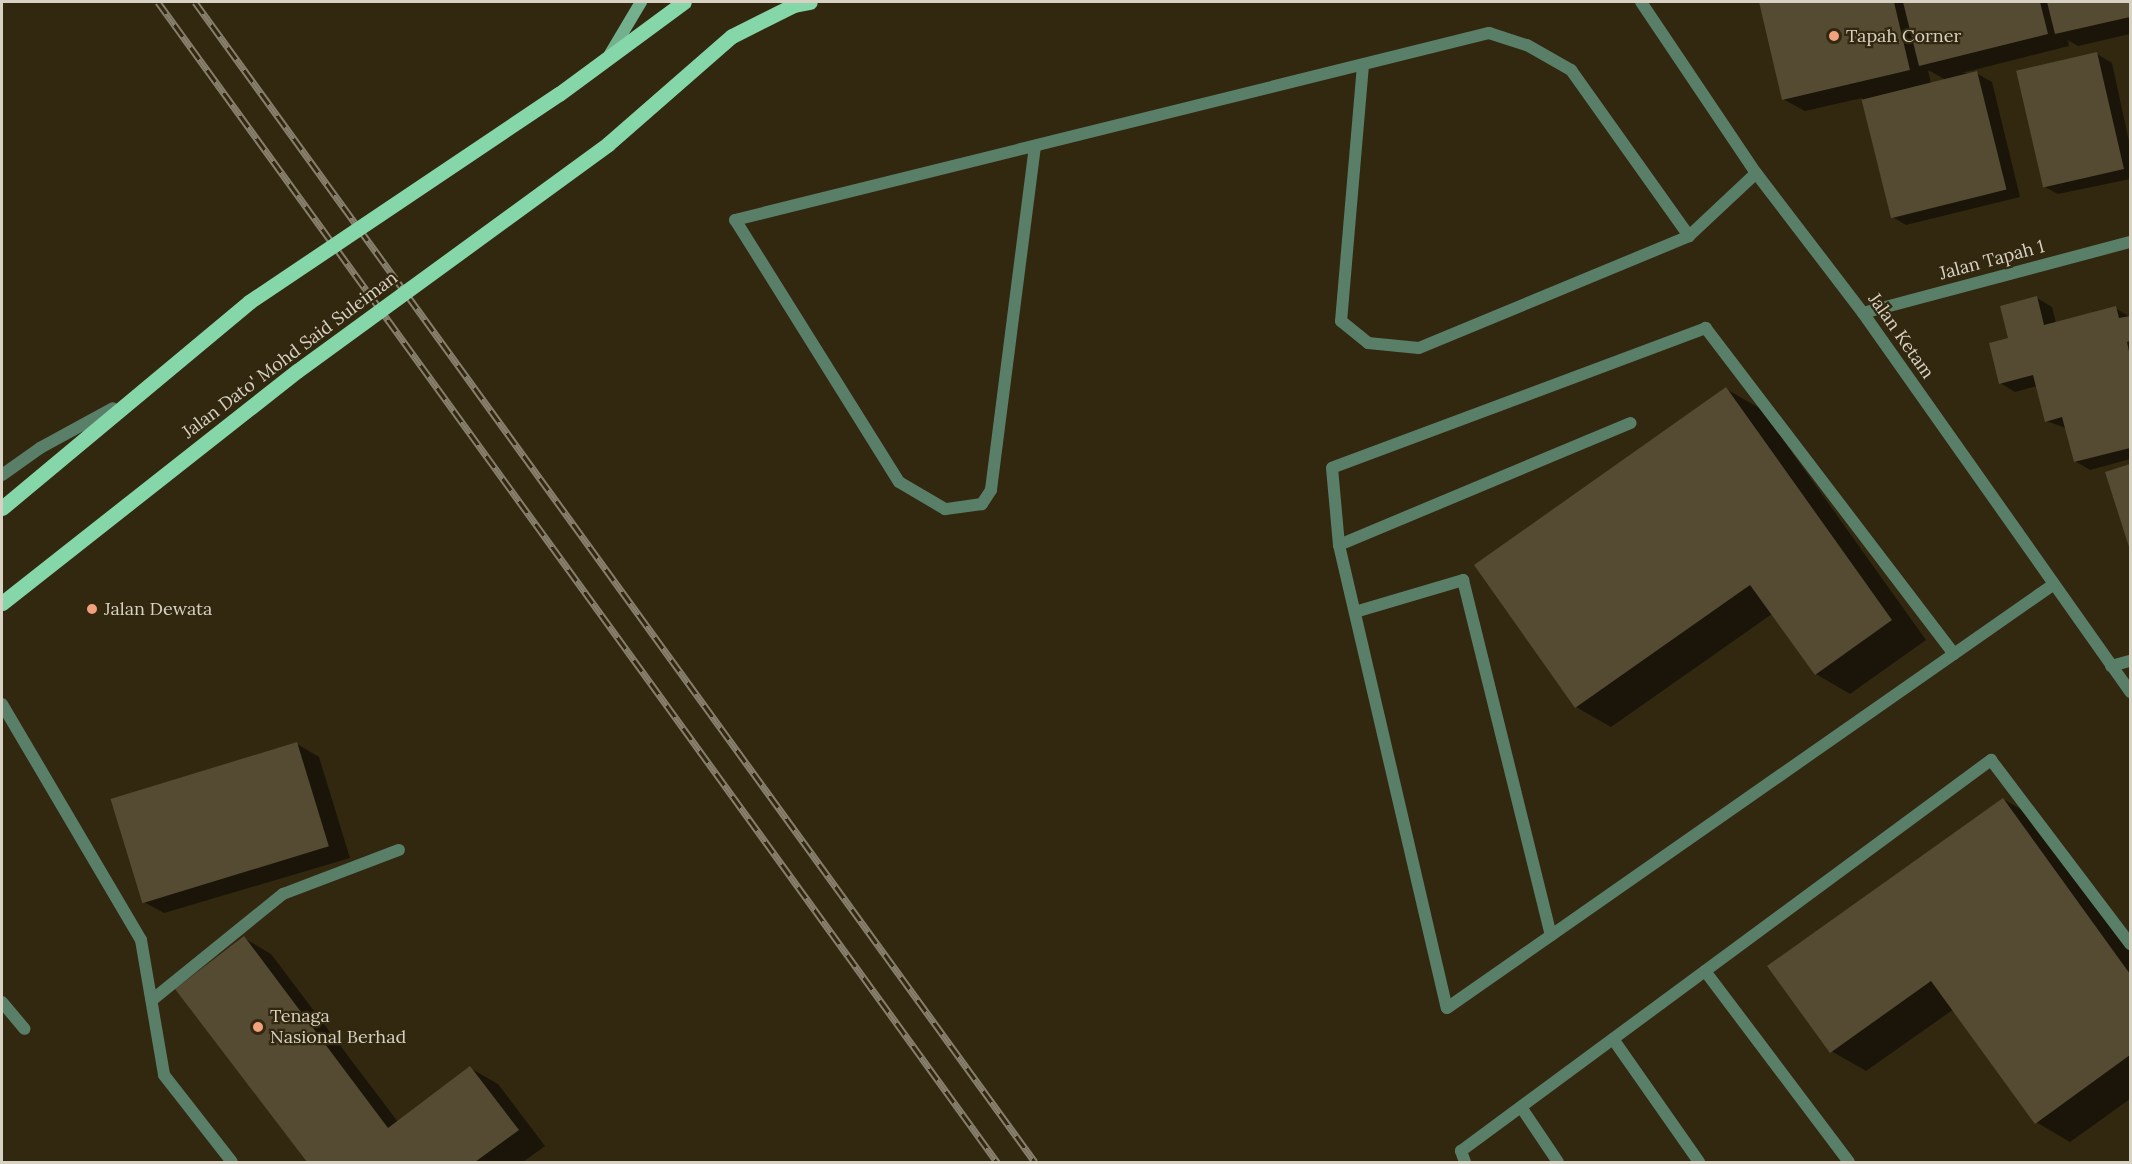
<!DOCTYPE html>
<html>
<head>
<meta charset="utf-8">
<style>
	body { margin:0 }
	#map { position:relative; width:2132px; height:1164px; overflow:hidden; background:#322810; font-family:Lora,serif }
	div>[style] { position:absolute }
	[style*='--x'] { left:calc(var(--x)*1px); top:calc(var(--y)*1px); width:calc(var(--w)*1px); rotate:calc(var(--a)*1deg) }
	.shadow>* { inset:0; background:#0007 }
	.building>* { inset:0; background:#554a32; transform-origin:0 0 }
	.lane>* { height:12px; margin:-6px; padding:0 6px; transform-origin:6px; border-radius:6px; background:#5a7f69 }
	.street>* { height:12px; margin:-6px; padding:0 6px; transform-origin:6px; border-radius:6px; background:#5a7f69 }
	.secondary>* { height:12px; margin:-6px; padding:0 6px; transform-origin:6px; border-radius:6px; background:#73b08d }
	.primary>* { height:15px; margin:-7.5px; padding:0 7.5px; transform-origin:7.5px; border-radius:7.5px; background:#85d6a8 }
	.rail>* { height:7px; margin-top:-3.5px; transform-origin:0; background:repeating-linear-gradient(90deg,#322810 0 14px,#877f6c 0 28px); box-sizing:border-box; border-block:2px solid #877f6c }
	.primary-bridge>* { height:15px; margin:-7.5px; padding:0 7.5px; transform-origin:7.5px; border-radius:7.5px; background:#85d6a8 }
	.dots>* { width:16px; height:16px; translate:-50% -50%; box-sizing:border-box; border:3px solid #322810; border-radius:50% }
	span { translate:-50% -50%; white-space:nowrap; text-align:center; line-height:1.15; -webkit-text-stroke:4.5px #322810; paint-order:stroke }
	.poi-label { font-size:18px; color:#d8d2c4 }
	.left { translate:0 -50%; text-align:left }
	.street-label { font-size:18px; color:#d8d2c4 }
	.frame { position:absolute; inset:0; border:3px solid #d8d2c4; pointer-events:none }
</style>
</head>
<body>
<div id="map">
	<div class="shadow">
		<div style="clip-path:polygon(evenodd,1761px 2px,2130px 2px,2130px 34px,2078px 46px,2068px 40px,2069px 46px,1962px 73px,1976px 73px,1992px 82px,2020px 197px,1906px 225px,1891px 216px,1862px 98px,1805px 111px,1783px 99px,1761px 2px,1928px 70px,1946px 80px,1931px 84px,1928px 70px)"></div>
		<div style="clip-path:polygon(2097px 54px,2112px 63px,2130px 146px,2130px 179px,2058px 194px,2043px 186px)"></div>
		<div style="clip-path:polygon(2037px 298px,2052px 307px,2056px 323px,2115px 308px,2130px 317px,2130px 459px,2090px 470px,2075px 461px,2066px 428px,2046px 421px,2037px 386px,2015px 392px,2000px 383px,2009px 339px)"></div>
		<div style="clip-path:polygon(1726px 389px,1761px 409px,1926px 640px,1850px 694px,1816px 674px,1772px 614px,1611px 727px,1576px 707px,1476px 566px)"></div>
		<div style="clip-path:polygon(2130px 466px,2130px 547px,2106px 473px)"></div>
		<div style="clip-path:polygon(297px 744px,319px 757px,350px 858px,164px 913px,142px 901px)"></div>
		<div style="clip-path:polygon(2003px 799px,2038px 819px,2130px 948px,2130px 1099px,2070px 1142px,2036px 1122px,1954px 1009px,1866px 1071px,1831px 1051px)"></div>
		<div style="clip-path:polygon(244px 938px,271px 954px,398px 1122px,470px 1068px,498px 1084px,545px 1146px,523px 1162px,308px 1162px,177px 989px)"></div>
	</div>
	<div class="building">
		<div style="clip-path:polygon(1759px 2px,1894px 2px,1910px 70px,1782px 100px)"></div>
		<div style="clip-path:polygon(1903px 2px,2040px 2px,2048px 34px,1919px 66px)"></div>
		<div style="clip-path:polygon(2047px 2px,2130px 2px,2130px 17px,2055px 34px)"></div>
		<div style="left:2097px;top:52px;width:120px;height:83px;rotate:77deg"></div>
		<div style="left:1977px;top:71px;width:122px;height:119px;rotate:76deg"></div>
		<div style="clip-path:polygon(2037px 296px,2044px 325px,2116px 306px,2119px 318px,2130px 316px,2130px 341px,2127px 342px,2130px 356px,2130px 448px,2074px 462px,2062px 417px,2045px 422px,2033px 375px,1999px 384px,1989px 343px,2008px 338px,2000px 306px)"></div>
		<div style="clip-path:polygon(1726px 387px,1892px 620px,1815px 675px,1750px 585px,1575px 708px,1474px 565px)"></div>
		<div style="clip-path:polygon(2130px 464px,2130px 550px,2105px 472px)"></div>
		<div style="left:297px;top:742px;width:109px;height:195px;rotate:73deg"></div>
		<div style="clip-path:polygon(2003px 798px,2130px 974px,2130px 1055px,2035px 1124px,1931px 981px,1830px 1053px,1767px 966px)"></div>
		<div style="clip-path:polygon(244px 936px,388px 1128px,470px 1066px,519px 1130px,475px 1162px,307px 1162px,175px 989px)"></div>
	</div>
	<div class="lane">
		<div style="--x:1363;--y:65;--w:257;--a:94.9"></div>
		<div style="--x:1341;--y:321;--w:35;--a:39"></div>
		<div style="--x:1368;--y:343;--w:51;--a:5.6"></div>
		<div style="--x:1419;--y:348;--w:292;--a:-22.5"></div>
		<div style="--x:1689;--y:236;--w:92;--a:-43.2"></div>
		<div style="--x:1035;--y:146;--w:347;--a:97.3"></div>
		<div style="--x:991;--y:490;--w:17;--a:123"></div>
		<div style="--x:982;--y:504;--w:37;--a:172"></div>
		<div style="--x:945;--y:509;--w:53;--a:-149.6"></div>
		<div style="--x:899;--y:482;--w:309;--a:-122"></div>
		<div style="--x:735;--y:220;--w:777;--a:-13.93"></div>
		<div style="--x:1489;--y:33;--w:40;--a:18"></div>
		<div style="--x:1527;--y:45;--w:51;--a:29.6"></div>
		<div style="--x:1571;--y:70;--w:204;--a:54.6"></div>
		<div style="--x:2;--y:704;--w:274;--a:59.5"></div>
		<div style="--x:141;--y:940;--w:137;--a:80.3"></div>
		<div style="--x:164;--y:1075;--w:110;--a:52"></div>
		<div style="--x:152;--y:1000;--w:169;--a:-39"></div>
		<div style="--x:283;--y:894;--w:124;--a:-20.8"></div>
		<div style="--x:2;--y:1002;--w:35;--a:50"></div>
	</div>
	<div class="street">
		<div style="--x:1641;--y:2;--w:206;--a:56.1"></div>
		<div style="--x:1756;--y:173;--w:176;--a:52.6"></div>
		<div style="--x:1863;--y:313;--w:464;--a:54.8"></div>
		<div style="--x:1863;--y:313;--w:276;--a:-14.9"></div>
		<div style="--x:2;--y:475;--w:47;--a:-35.4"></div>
		<div style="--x:40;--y:448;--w:83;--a:-28.7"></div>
		<div style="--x:1339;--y:545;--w:316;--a:-22.7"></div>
		<div style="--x:1355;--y:612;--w:113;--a:-16.5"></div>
		<div style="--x:1463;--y:580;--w:366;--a:76.1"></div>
		<div style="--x:1954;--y:654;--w:410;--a:-127.3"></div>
		<div style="--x:1706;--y:328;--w:399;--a:159.5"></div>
		<div style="--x:1332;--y:468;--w:77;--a:84.8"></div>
		<div style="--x:1339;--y:545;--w:475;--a:76.9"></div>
		<div style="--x:1447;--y:1008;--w:740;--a:-34.93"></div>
		<div style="--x:2111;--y:666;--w:20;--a:-15"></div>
		<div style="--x:1705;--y:971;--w:239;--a:53"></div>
		<div style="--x:1613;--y:1039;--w:150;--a:55"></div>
		<div style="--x:1521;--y:1107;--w:66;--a:56.1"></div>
		<div style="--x:1465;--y:1162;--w:12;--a:-110"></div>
		<div style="--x:1461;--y:1151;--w:659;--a:-36.42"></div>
		<div style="--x:1991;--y:760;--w:231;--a:52.9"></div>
	</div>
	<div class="secondary">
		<div style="--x:610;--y:54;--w:61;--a:-59.2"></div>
	</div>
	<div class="primary">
		<div style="--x:559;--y:94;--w:155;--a:-36.4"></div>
		<div style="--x:608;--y:144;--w:164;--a:-41.1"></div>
		<div style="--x:732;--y:36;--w:69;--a:-26.6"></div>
		<div style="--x:794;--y:5;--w:16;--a:-11"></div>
		<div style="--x:2;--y:508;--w:322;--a:-39.8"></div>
		<div style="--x:2;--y:603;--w:375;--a:-38.2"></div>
	</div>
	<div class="rail">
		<div style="--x:158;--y:2;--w:1432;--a:54.12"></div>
		<div style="--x:195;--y:2;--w:1432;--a:54.09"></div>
	</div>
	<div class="primary-bridge">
		<div style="--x:249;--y:302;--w:373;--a:-33.9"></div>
		<div style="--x:297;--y:371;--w:385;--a:-36.1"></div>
	</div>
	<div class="dots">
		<div style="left:1834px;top:36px;background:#f2a17e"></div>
		<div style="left:92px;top:609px;background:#f2a17e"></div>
		<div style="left:258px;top:1027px;background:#f2a17e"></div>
	</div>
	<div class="poi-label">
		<span class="left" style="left:1846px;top:36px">Tapah Corner</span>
		<span class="left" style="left:104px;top:609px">Jalan Dewata</span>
		<span class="left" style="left:270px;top:1027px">Tenaga<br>Nasional Berhad</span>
	</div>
	<div class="street-label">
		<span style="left:1992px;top:260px;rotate:-15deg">Jalan Tapah 1</span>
		<span style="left:1901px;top:336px;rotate:55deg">Jalan Ketam</span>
		<span style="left:290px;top:355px;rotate:-37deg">Jalan Dato' Mohd Said Suleiman</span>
	</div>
	<div class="frame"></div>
</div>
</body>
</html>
